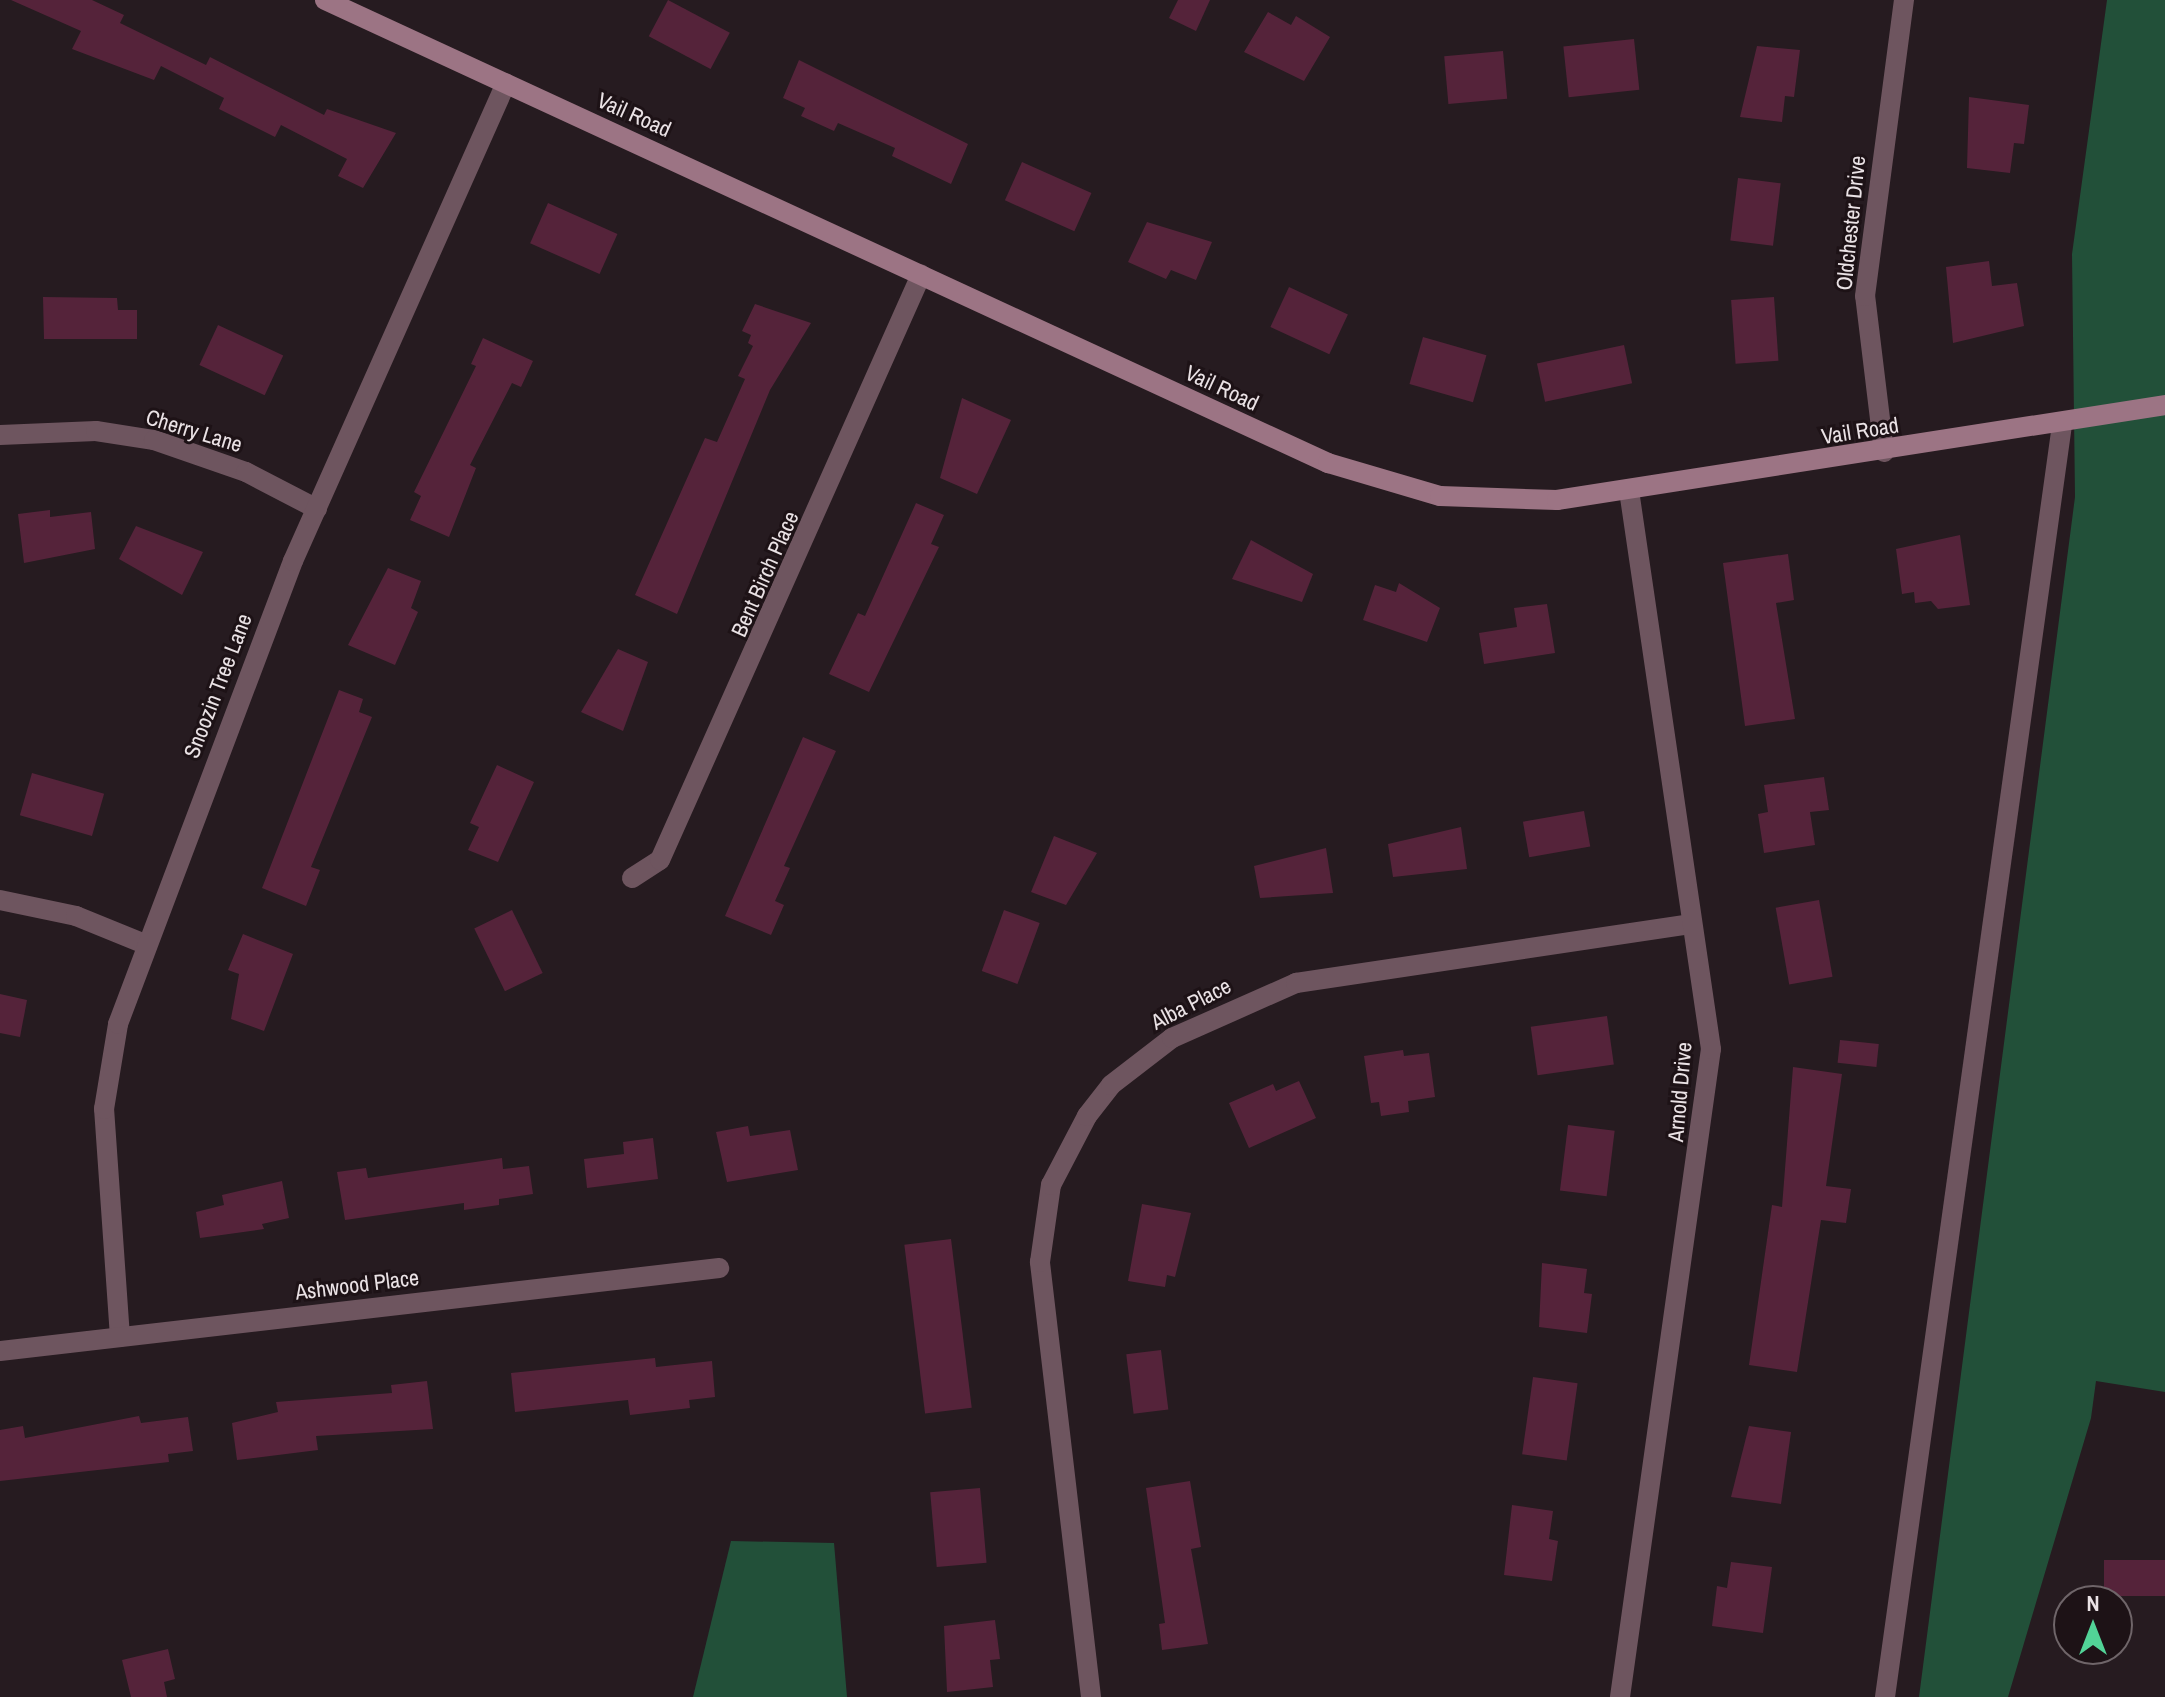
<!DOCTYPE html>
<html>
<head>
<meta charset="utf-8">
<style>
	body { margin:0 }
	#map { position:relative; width:2165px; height:1697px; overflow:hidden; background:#261b20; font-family:"Archivo Narrow",sans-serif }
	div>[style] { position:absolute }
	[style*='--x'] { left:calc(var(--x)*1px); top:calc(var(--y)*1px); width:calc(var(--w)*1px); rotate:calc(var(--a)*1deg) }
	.green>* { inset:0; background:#225039 }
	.building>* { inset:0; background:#55233a; transform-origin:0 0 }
	.street>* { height:20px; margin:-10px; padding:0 10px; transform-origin:10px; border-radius:10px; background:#6e555f }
	.secondary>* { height:20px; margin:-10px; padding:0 10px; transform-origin:10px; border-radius:10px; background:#9c7484 }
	span { translate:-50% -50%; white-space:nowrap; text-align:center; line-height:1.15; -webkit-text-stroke:6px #1d1216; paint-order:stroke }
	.street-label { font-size:22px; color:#eae2e5 }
	.north { position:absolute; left:2053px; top:1585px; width:80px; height:80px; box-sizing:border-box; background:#1d1216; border:2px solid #6f6569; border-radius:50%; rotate:0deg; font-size:22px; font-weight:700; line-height:32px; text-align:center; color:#eae2e5 }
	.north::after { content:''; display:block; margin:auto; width:28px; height:36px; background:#52d397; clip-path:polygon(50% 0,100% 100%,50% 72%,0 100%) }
</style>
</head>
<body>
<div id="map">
	<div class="green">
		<div style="clip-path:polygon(2107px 0,2165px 0,2165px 1392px,2096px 1381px,2091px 1418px,2008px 1697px,1919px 1697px,2075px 497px,2072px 254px)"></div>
		<div style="clip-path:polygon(731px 1541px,834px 1543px,847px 1697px,693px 1697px)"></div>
	</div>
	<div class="building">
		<div style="clip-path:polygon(11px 0,92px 0,124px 15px,120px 23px,206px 65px,210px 57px,324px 115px,327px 109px,396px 133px,363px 188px,338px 176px,347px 159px,281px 125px,275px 137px,219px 109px,224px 98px,161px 66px,154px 80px,72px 49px,81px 31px)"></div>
		<div style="left:668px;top:0;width:70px;height:41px;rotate:28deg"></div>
		<div style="clip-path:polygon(1178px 0,1210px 0,1196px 31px,1169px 18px)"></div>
		<div style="clip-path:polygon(1268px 12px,1291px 25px,1296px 16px,1330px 37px,1304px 81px,1244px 52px)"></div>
		<div style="left:1634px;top:39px;width:51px;height:71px;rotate:84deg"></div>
		<div style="clip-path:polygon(1757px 46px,1800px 50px,1794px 97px,1785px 96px,1782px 122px,1740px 117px)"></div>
		<div style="left:1503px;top:51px;width:48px;height:59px;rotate:85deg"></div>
		<div style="clip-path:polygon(799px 60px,968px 144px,951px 184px,892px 156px,895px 148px,838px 123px,834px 131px,801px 116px,805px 108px,783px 98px)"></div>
		<div style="clip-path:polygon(1969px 97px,2029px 105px,2024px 144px,2014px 143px,2010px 173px,1967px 168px)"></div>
		<div style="left:1022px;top:162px;width:76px;height:42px;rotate:24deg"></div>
		<div style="left:1738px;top:178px;width:43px;height:63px;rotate:7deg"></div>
		<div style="left:548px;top:203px;width:76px;height:44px;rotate:24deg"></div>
		<div style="clip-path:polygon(1147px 222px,1212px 242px,1196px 280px,1171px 270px,1166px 279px,1128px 262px)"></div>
		<div style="clip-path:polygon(1989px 261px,1992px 286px,2017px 283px,2024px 326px,1953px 343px,1946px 267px)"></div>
		<div style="left:1289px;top:287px;width:65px;height:44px;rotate:25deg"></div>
		<div style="clip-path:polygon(43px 297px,117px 298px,118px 310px,137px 310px,137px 339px,44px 339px)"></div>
		<div style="left:1774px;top:297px;width:64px;height:43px;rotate:86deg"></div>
		<div style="clip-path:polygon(755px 304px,811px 323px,770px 390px,677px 614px,635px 595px,705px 438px,717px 442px,745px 379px,738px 376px,753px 346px,748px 343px,751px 335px,742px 331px)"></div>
		<div style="left:218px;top:325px;width:72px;height:44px;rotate:25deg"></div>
		<div style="left:1423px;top:337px;width:66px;height:49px;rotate:16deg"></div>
		<div style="clip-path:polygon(483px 338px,533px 361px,521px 387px,512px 383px,470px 465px,476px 468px,449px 537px,410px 520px,421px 496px,414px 492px,476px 366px,471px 364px)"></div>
		<div style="left:1624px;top:345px;width:39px;height:89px;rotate:78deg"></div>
		<div style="clip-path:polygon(962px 398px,1011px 420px,977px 494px,940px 478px)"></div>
		<div style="clip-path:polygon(916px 503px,944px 515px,931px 544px,939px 547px,869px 692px,829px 674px,858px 613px,865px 616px)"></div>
		<div style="clip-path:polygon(50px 510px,50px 517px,91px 512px,95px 549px,24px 563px,18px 514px)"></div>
		<div style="clip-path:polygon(136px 526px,203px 552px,182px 595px,119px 559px)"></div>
		<div style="clip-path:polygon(1960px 535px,1970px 605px,1938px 609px,1931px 601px,1915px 603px,1914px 592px,1902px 594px,1896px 549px)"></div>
		<div style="clip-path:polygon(1251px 540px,1313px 574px,1302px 602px,1232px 579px)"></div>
		<div style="clip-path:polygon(1788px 554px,1794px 600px,1776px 603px,1795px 719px,1745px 726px,1723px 563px)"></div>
		<div style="clip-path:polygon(388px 568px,421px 581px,411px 608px,418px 612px,395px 665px,348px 645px)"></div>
		<div style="clip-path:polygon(1399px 583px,1440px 608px,1427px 642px,1363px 620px,1375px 585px,1396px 592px)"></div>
		<div style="clip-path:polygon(1547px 604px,1555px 653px,1484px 664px,1479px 633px,1517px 627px,1514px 608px)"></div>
		<div style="clip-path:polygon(618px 649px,648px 662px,623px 731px,581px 712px)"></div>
		<div style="clip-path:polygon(339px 690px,363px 699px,359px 712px,372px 717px,311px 867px,320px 870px,306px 906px,262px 888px)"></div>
		<div style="clip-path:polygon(803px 737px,836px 751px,784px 866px,790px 868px,775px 901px,784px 905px,771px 935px,725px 916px)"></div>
		<div style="clip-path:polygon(497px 765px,534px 782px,498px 862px,468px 850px,479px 827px,470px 823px)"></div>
		<div style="left:32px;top:773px;width:75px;height:44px;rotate:16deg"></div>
		<div style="clip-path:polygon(1824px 777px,1829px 810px,1810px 812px,1815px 845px,1764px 853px,1758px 814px,1768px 812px,1764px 785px)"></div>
		<div style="left:1584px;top:811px;width:36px;height:62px;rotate:80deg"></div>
		<div style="clip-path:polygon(1461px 827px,1467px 869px,1393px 877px,1388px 844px)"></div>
		<div style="clip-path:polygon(1054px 836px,1097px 853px,1066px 905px,1031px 892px)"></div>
		<div style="clip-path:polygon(1326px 848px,1333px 893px,1260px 898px,1254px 866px)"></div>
		<div style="left:1819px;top:900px;width:78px;height:44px;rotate:80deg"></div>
		<div style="left:512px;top:910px;width:70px;height:42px;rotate:64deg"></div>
		<div style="left:1004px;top:910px;width:38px;height:65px;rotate:20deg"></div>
		<div style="clip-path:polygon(243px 934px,293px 954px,264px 1031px,231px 1019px,239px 974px,228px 970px)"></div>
		<div style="clip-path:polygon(0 994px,27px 1000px,20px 1037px,0 1033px)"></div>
		<div style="left:1607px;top:1016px;width:49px;height:77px;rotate:82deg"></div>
		<div style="left:1840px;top:1040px;width:39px;height:23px;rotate:6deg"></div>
		<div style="clip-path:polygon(1403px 1050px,1404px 1056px,1429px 1053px,1435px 1097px,1408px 1101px,1409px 1112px,1381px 1116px,1379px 1102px,1371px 1103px,1364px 1056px)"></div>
		<div style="clip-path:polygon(1793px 1067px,1842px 1074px,1826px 1186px,1851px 1189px,1846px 1223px,1821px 1220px,1797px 1372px,1749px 1365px,1772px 1205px,1782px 1207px)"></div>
		<div style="clip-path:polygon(1299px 1081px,1316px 1118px,1249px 1148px,1229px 1103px,1273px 1084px,1276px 1091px)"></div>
		<div style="left:1568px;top:1125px;width:47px;height:66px;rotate:7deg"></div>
		<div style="clip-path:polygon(748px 1126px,750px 1136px,790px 1130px,798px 1170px,727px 1182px,716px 1132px)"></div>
		<div style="clip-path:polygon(653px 1138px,658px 1179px,587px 1188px,584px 1159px,624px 1154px,623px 1142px)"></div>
		<div style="clip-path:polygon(502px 1158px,503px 1169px,529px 1166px,533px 1194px,499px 1199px,499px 1205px,464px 1210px,464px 1203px,345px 1220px,337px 1172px,366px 1168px,368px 1178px)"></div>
		<div style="clip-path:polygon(282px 1181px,289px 1218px,262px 1224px,264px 1229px,200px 1238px,196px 1212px,224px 1205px,222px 1195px)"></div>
		<div style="clip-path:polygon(1142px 1204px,1191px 1213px,1175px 1277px,1167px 1275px,1165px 1287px,1128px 1281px)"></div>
		<div style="left:951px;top:1239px;width:170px;height:47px;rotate:83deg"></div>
		<div style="clip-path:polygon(1542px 1263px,1587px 1269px,1584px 1293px,1592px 1294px,1587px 1333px,1539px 1327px)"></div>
		<div style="left:1161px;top:1350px;width:60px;height:35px;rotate:83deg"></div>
		<div style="clip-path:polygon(655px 1358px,656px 1367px,712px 1361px,715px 1397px,689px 1400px,690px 1408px,630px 1415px,628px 1400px,515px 1412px,511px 1373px)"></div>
		<div style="left:1533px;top:1377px;width:45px;height:78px;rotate:8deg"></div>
		<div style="clip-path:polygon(427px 1381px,433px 1429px,316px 1436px,318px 1450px,237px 1460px,232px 1423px,278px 1412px,276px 1402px,392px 1393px,391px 1385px)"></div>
		<div style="clip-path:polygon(139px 1416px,141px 1423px,188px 1417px,193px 1451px,168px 1454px,169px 1462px,0 1481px,0 1430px,23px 1426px,25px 1438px)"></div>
		<div style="clip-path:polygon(1749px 1426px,1791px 1432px,1781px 1504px,1731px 1497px)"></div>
		<div style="clip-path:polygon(1190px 1481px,1201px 1547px,1191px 1549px,1208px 1644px,1162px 1650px,1159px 1624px,1165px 1623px,1146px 1488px)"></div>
		<div style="left:980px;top:1488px;width:75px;height:50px;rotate:85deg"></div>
		<div style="clip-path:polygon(1512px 1505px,1553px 1511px,1549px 1539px,1558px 1541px,1552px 1581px,1504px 1575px)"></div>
		<div style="left:2165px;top:1560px;width:36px;height:61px;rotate:90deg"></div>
		<div style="clip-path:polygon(1731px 1562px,1772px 1567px,1763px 1633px,1712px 1626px,1717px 1586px,1727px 1588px)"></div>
		<div style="clip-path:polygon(995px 1620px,1000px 1659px,990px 1660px,993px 1687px,947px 1692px,944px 1626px)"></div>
		<div style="clip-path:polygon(168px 1649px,175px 1679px,164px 1682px,167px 1697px,131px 1697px,122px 1660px)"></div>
	</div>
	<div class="street">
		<div style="--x:0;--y:435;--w:96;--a:-2.4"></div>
		<div style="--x:96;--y:431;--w:59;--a:8.8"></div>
		<div style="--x:154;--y:440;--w:97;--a:19.2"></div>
		<div style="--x:246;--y:472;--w:80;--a:27.5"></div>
		<div style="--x:1884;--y:452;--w:157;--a:-96.9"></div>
		<div style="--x:1865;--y:296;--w:299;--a:-82.5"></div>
		<div style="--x:632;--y:878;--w:33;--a:-33"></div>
		<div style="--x:660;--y:860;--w:641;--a:-65.96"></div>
		<div style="--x:0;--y:900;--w:78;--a:11.9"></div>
		<div style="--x:76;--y:916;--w:77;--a:22.2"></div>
		<div style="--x:120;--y:1337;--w:229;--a:-94"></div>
		<div style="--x:104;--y:1109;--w:86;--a:-80.6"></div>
		<div style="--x:118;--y:1024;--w:495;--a:-69.3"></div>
		<div style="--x:293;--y:561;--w:523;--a:-65.98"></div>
		<div style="--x:0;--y:1351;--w:724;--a:-6.58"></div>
		<div style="--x:1091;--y:1697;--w:438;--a:-96.7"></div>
		<div style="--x:1040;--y:1262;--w:78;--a:-81.9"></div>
		<div style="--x:1051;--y:1185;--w:78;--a:-62.4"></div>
		<div style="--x:1087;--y:1116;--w:39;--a:-52"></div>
		<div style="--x:1111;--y:1085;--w:77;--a:-37.6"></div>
		<div style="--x:1172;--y:1038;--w:136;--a:-23.9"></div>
		<div style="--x:1296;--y:983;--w:400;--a:-8.5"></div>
		<div style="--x:1620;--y:1697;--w:654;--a:-82.01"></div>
		<div style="--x:1711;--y:1049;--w:565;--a:-98.35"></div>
		<div style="--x:1885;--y:1697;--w:1285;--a:-82.08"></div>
	</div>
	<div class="secondary">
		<div style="--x:325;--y:0;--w:1105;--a:24.78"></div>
		<div style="--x:1328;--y:463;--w:117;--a:16.4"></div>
		<div style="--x:1440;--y:496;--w:117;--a:2"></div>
		<div style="--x:1557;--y:500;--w:615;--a:-8.88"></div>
	</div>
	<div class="street-label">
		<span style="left:634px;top:115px;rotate:24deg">Vail Road</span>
		<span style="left:1851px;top:223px;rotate:-84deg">Oldchester Drive</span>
		<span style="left:1222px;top:388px;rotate:25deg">Vail Road</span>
		<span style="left:194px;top:431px;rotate:17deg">Cherry Lane</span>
		<span style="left:1860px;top:431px;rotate:-9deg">Vail Road</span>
		<span style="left:765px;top:574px;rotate:-66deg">Bent Birch Place</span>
		<span style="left:218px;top:686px;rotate:-69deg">Snoozin Tree Lane</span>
		<span style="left:1191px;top:1004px;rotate:-27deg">Alba Place</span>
		<span style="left:1680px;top:1092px;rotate:-85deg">Arnold Drive</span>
		<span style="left:357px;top:1285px;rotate:-7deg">Ashwood Place</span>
	</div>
	<div class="north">N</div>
</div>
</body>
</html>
